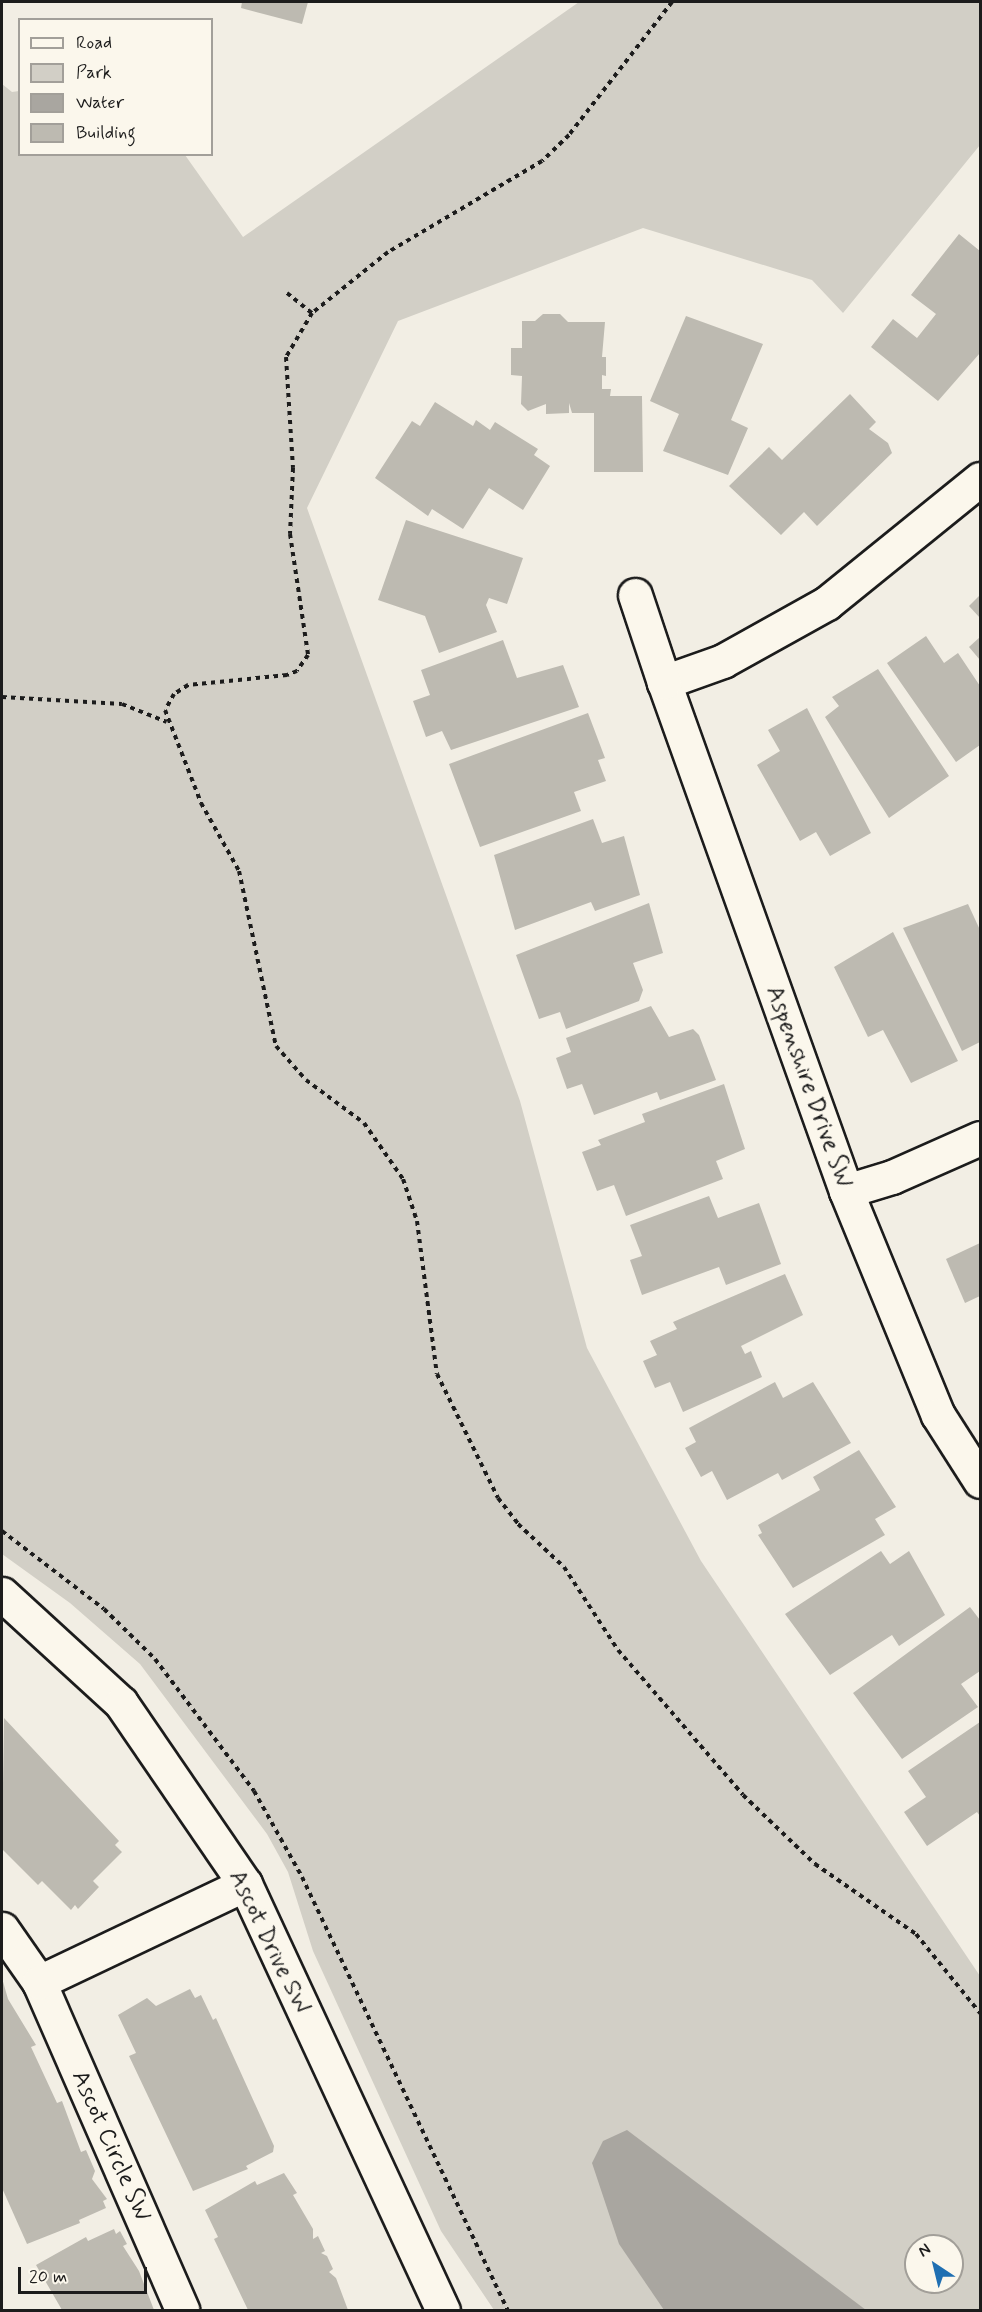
<!DOCTYPE html>
<html>
<head>
<meta charset="utf-8">
<style>
	body { margin:0 }
	#map { position:relative; width:982px; height:2312px; overflow:hidden; background:#f2eee4; font-family:Mynerve,sans-serif }
	div>[style] { position:absolute }
	[style*='--x'] { left:calc(var(--x)*1px); top:calc(var(--y)*1px); width:calc(var(--w)*1px); rotate:calc(var(--a)*1deg) }
	.green>* { inset:0; background:#d2cfc6 }
	.water>* { inset:0; background:#a9a6a0 }
	.building>* { inset:0; background:#bdbab1 }
	.path>* { height:4px; margin-top:-2px; transform-origin:0; background:repeating-linear-gradient(90deg,#1c1c1c 0 4.5px,transparent 0 9px) }
	.roads { filter:drop-shadow(2px 0 #1c1c1c) drop-shadow(-2px 0 #1c1c1c) drop-shadow(0 2px #1c1c1c) drop-shadow(0 -2px #1c1c1c) }
	.minor>* { height:33px; margin:-16.5px; padding:0 16.5px; transform-origin:16.5px; border-radius:16.5px; background:#fbf7ec }
	span { translate:-50% -50%; white-space:nowrap; text-align:center; line-height:1.15; -webkit-text-stroke:5px #fbf7ec; paint-order:stroke }
	.street-label { font-size:24px; color:#1c1c1c }
	.frame { position:absolute; inset:0; border:3px solid #1c1c1c; pointer-events:none }
	.legend { position:absolute; left:18px; top:18px; width:195px; height:138px; box-sizing:border-box; background:#fbf7ec; border:2px solid #a29f99; margin:0; padding:8px 10px; list-style:none; font-size:18px; color:#1c1c1c }
	.legend li { display:flex; align-items:center; gap:12px; height:30px }
	.legend b { width:30px; border:2px solid #a29f99 }
	.north { position:absolute; left:904px; top:2234px; width:60px; height:60px; box-sizing:border-box; background:#fbf7ec; border:2px solid #a29f99; border-radius:50%; rotate:325deg; font-size:16px; font-weight:700; line-height:24px; text-align:center; color:#1c1c1c }
	.north::after { content:''; display:block; margin:auto; width:21px; height:27px; background:#1f6fb2; clip-path:polygon(50% 0,100% 100%,50% 72%,0 100%) }
	.scale { position:absolute; left:18px; top:2267px; width:129px; height:27px; box-sizing:border-box; border:3px solid #1c1c1c; border-top:0; padding-left:8px; font-size:18px; line-height:21px; white-space:nowrap; color:#1c1c1c; -webkit-text-stroke:4px #fbf7ec; paint-order:stroke }
</style>
</head>
<body>
<div id="map">
	<div class="green">
		<div style="clip-path:polygon(evenodd,579px 2px,980px 2px,980px 145px,843px 313px,812px 280px,643px 228px,398px 321px,307px 508px,520px 1101px,587px 1348px,701px 1561px,980px 1976px,980px 2310px,494px 2310px,441px 2231px,313px 1951px,288px 1872px,267px 1834px,140px 1664px,70px 1603px,2px 1554px,2px 84px,12px 92px,19px 91px,20px 154px,185px 155px,243px 237px,579px 2px,916px 2246px,952px 2246px,952px 2282px,916px 2282px,916px 2246px)"></div>
	</div>
	<div class="water">
		<div style="clip-path:polygon(627px 2130px,866px 2310px,664px 2310px,619px 2244px,592px 2163px,603px 2141px)"></div>
	</div>
	<div class="building">
		<div style="clip-path:polygon(242px 2px,308px 2px,302px 24px,241px 8px)"></div>
		<div style="clip-path:polygon(959px 234px,980px 251px,980px 353px,938px 401px,871px 347px,893px 319px,917px 338px,936px 314px,911px 295px)"></div>
		<div style="clip-path:polygon(543px 314px,560px 314px,568px 322px,605px 322px,602px 357px,606px 357px,606px 376px,602px 375px,602px 389px,611px 389px,610px 396px,642px 396px,643px 472px,594px 472px,594px 413px,572px 413px,569px 403px,569px 413px,546px 414px,546px 404px,528px 411px,521px 404px,522px 376px,511px 375px,511px 348px,522px 348px,522px 321px,535px 321px)"></div>
		<div style="clip-path:polygon(686px 316px,763px 344px,731px 420px,748px 428px,728px 475px,663px 451px,679px 414px,650px 401px)"></div>
		<div style="clip-path:polygon(850px 394px,876px 422px,869px 429px,888px 443px,892px 453px,817px 526px,804px 512px,781px 535px,729px 486px,769px 447px,782px 460px)"></div>
		<div style="clip-path:polygon(435px 402px,473px 426px,476px 420px,490px 430px,495px 422px,538px 449px,534px 455px,550px 466px,523px 510px,489px 488px,463px 529px,432px 509px,428px 516px,375px 478px,412px 421px,420px 426px)"></div>
		<div style="clip-path:polygon(406px 520px,523px 558px,507px 604px,489px 598px,486px 605px,497px 632px,439px 653px,425px 616px,378px 600px)"></div>
		<div style="clip-path:polygon(980px 595px,980px 618px,969px 606px)"></div>
		<div style="clip-path:polygon(926px 636px,944px 663px,958px 653px,980px 686px,980px 745px,956px 762px,887px 663px)"></div>
		<div style="clip-path:polygon(980px 637px,980px 660px,969px 647px)"></div>
		<div style="clip-path:polygon(503px 640px,517px 678px,563px 665px,579px 707px,451px 750px,442px 731px,426px 737px,413px 701px,430px 695px,421px 670px)"></div>
		<div style="clip-path:polygon(878px 669px,949px 776px,889px 818px,825px 717px,839px 706px,832px 697px)"></div>
		<div style="clip-path:polygon(807px 708px,871px 833px,830px 856px,816px 832px,800px 841px,757px 765px,780px 751px,768px 730px)"></div>
		<div style="clip-path:polygon(588px 713px,605px 758px,598px 760px,606px 781px,574px 792px,581px 811px,480px 847px,449px 764px)"></div>
		<div style="clip-path:polygon(593px 819px,602px 843px,624px 836px,640px 895px,595px 911px,591px 902px,515px 930px,494px 855px)"></div>
		<div style="clip-path:polygon(649px 903px,663px 953px,633px 963px,643px 990px,639px 1001px,566px 1029px,560px 1012px,539px 1019px,516px 955px)"></div>
		<div style="clip-path:polygon(968px 904px,980px 930px,980px 1042px,962px 1051px,903px 928px)"></div>
		<div style="clip-path:polygon(893px 932px,958px 1061px,911px 1083px,883px 1030px,868px 1037px,834px 967px)"></div>
		<div style="clip-path:polygon(651px 1006px,669px 1037px,693px 1029px,699px 1035px,716px 1080px,660px 1100px,657px 1092px,594px 1115px,582px 1084px,567px 1089px,556px 1058px,571px 1052px,566px 1038px)"></div>
		<div style="clip-path:polygon(724px 1084px,745px 1149px,716px 1161px,723px 1179px,626px 1216px,614px 1185px,597px 1191px,582px 1152px,601px 1145px,598px 1140px,645px 1122px,642px 1114px)"></div>
		<div style="clip-path:polygon(709px 1196px,718px 1218px,759px 1203px,781px 1264px,726px 1285px,719px 1267px,642px 1295px,630px 1260px,642px 1256px,630px 1225px)"></div>
		<div style="clip-path:polygon(980px 1243px,980px 1296px,965px 1303px,946px 1259px)"></div>
		<div style="clip-path:polygon(785px 1274px,803px 1315px,741px 1346px,745px 1354px,751px 1351px,762px 1377px,683px 1412px,670px 1382px,655px 1388px,643px 1361px,657px 1355px,650px 1341px,677px 1329px,673px 1322px)"></div>
		<div style="clip-path:polygon(775px 1382px,783px 1398px,813px 1382px,851px 1443px,782px 1480px,778px 1473px,727px 1500px,712px 1471px,701px 1477px,685px 1448px,696px 1442px,689px 1428px)"></div>
		<div style="clip-path:polygon(859px 1450px,896px 1507px,875px 1519px,885px 1535px,793px 1588px,758px 1535px,762px 1533px,758px 1525px,820px 1490px,813px 1477px)"></div>
		<div style="clip-path:polygon(881px 1551px,890px 1564px,909px 1551px,945px 1615px,899px 1646px,892px 1635px,830px 1675px,785px 1614px)"></div>
		<div style="clip-path:polygon(970px 1607px,980px 1620px,980px 1671px,961px 1684px,978px 1707px,902px 1759px,853px 1693px)"></div>
		<div style="clip-path:polygon(4px 1718px,119px 1841px,115px 1845px,122px 1852px,93px 1881px,99px 1887px,78px 1909px,75px 1905px,71px 1910px,42px 1881px,38px 1885px,2px 1849px)"></div>
		<div style="clip-path:polygon(980px 1722px,980px 1816px,977px 1812px,927px 1846px,904px 1812px,926px 1797px,908px 1771px)"></div>
		<div style="clip-path:polygon(2px 1978px,8px 1999px,36px 2045px,31px 2047px,57px 2103px,62px 2101px,81px 2152px,86px 2150px,95px 2171px,92px 2179px,107px 2199px,103px 2201px,106px 2208px,79px 2220px,80px 2223px,27px 2244px,2px 2188px)"></div>
		<div style="clip-path:polygon(190px 1989px,195px 1998px,201px 1995px,213px 2020px,216px 2018px,274px 2146px,273px 2152px,246px 2166px,248px 2169px,193px 2191px,129px 2056px,136px 2053px,118px 2015px,147px 1998px,156px 2006px)"></div>
		<div style="clip-path:polygon(284px 2173px,297px 2193px,293px 2195px,313px 2229px,313px 2239px,318px 2236px,325px 2251px,321px 2253px,327px 2256px,333px 2269px,329px 2272px,336px 2278px,348px 2310px,248px 2310px,214px 2239px,218px 2237px,205px 2210px,255px 2181px,257px 2185px)"></div>
		<div style="clip-path:polygon(114px 2229px,116px 2234px,120px 2231px,127px 2244px,123px 2246px,139px 2271px,154px 2310px,62px 2310px,36px 2265px,86px 2237px,88px 2241px)"></div>
	</div>
	<div class="path">
		<div style="--x:672;--y:2;--w:168;--a:127.8"></div>
		<div style="--x:569;--y:135;--w:37;--a:136"></div>
		<div style="--x:542;--y:161;--w:179;--a:149.4"></div>
		<div style="--x:388;--y:252;--w:97;--a:141.2"></div>
		<div style="--x:312;--y:313;--w:51;--a:120.6"></div>
		<div style="--x:286;--y:357;--w:111;--a:86.4"></div>
		<div style="--x:293;--y:468;--w:66;--a:92.6"></div>
		<div style="--x:290;--y:534;--w:122;--a:81.5"></div>
		<div style="--x:308;--y:655;--w:19;--a:125"></div>
		<div style="--x:297;--y:671;--w:11;--a:158"></div>
		<div style="--x:287;--y:675;--w:100;--a:174.2"></div>
		<div style="--x:188;--y:685;--w:17;--a:147"></div>
		<div style="--x:174;--y:694;--w:18;--a:119"></div>
		<div style="--x:165;--y:710;--w:100;--a:68.8"></div>
		<div style="--x:201;--y:803;--w:78;--a:60.8"></div>
		<div style="--x:239;--y:871;--w:179;--a:78.1"></div>
		<div style="--x:276;--y:1046;--w:45;--a:48.6"></div>
		<div style="--x:306;--y:1080;--w:72;--a:36.6"></div>
		<div style="--x:364;--y:1123;--w:68;--a:55.1"></div>
		<div style="--x:403;--y:1179;--w:44;--a:71.6"></div>
		<div style="--x:417;--y:1221;--w:154;--a:82.6"></div>
		<div style="--x:437;--y:1374;--w:138;--a:63.8"></div>
		<div style="--x:498;--y:1498;--w:33;--a:52"></div>
		<div style="--x:518;--y:1524;--w:63;--a:43.1"></div>
		<div style="--x:564;--y:1567;--w:99;--a:57"></div>
		<div style="--x:618;--y:1650;--w:191;--a:49.2"></div>
		<div style="--x:743;--y:1795;--w:100;--a:43.8"></div>
		<div style="--x:815;--y:1864;--w:123;--a:34.7"></div>
		<div style="--x:916;--y:1934;--w:102;--a:51"></div>
		<div style="--x:287;--y:293;--w:32;--a:39"></div>
		<div style="--x:2;--y:697;--w:120;--a:3.3"></div>
		<div style="--x:122;--y:704;--w:48;--a:21.8"></div>
		<div style="--x:2;--y:1531;--w:128;--a:37.4"></div>
		<div style="--x:104;--y:1609;--w:71;--a:44.4"></div>
		<div style="--x:155;--y:1659;--w:165;--a:53.1"></div>
		<div style="--x:254;--y:1791;--w:98;--a:60.8"></div>
		<div style="--x:302;--y:1877;--w:480;--a:64.6"></div>
	</div>
	<div class="roads">
		<div class="minor">
			<div style="--x:980;--y:479;--w:197;--a:141"></div>
			<div style="--x:827;--y:603;--w:119;--a:150.9"></div>
			<div style="--x:723;--y:661;--w:63;--a:160.4"></div>
			<div style="--x:664;--y:682;--w:541;--a:70.32"></div>
			<div style="--x:846;--y:1191;--w:242;--a:67.7"></div>
			<div style="--x:938;--y:1415;--w:78;--a:57.5"></div>
			<div style="--x:635;--y:595;--w:92;--a:71.6"></div>
			<div style="--x:846;--y:1191;--w:48;--a:-16.9"></div>
			<div style="--x:892;--y:1177;--w:96;--a:-23.9"></div>
			<div style="--x:2;--y:1594;--w:161;--a:42.5"></div>
			<div style="--x:121;--y:1703;--w:219;--a:55.6"></div>
			<div style="--x:245;--y:1884;--w:470;--a:65.1"></div>
			<div style="--x:2;--y:1929;--w:65;--a:55.1"></div>
			<div style="--x:39;--y:1982;--w:358;--a:66.4"></div>
			<div style="--x:39;--y:1982;--w:228;--a:-25.4"></div>
		</div>
	</div>
	<div class="street-label">
		<span style="left:809px;top:1087px;rotate:70deg">Aspenshire Drive SW</span>
		<span style="left:269px;top:1942px;rotate:64deg">Ascot Drive SW</span>
		<span style="left:111px;top:2146px;rotate:66deg">Ascot Circle SW</span>
	</div>
	<div class="frame"></div>
	<ul class="legend">
	<li><b style="height:8px;background:#fbf7ec"></b>Road</li>
	<li><b style="height:16px;background:#d2cfc6"></b>Park</li>
	<li><b style="height:16px;background:#a9a6a0"></b>Water</li>
	<li><b style="height:16px;background:#bdbab1"></b>Building</li>
	</ul>
	<div class="north">N</div>
	<div class="scale">20 m</div>
</div>
</body>
</html>
